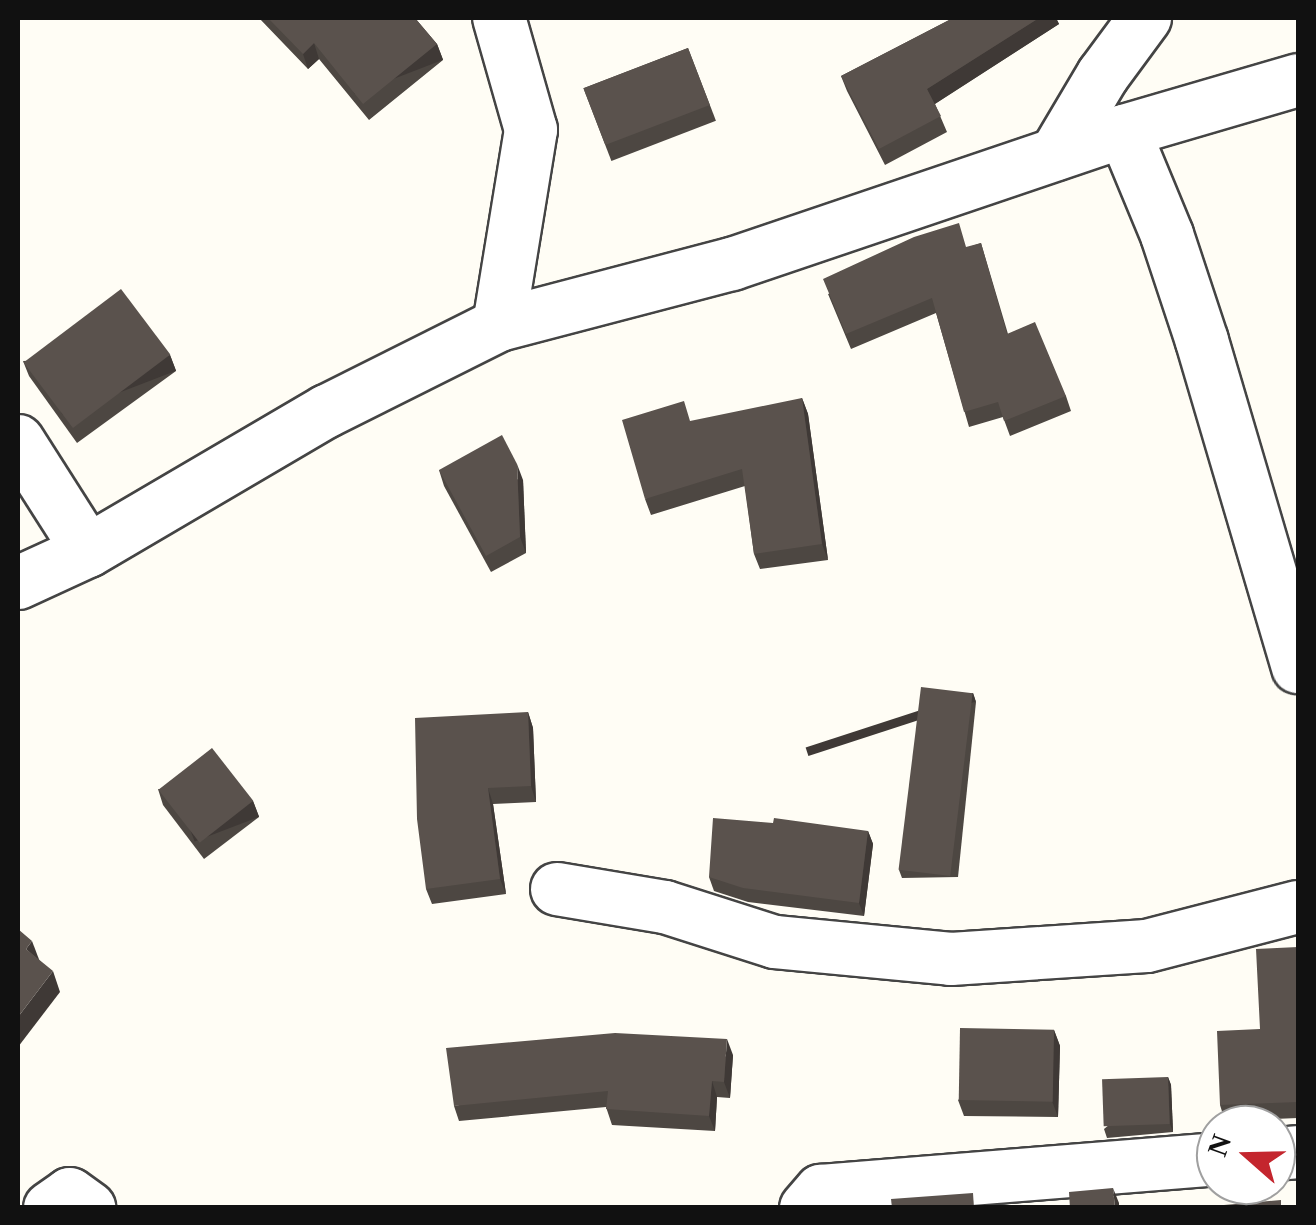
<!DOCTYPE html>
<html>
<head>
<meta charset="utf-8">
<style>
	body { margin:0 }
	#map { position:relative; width:1316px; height:1225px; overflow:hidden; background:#fffdf5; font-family:Georgia,serif }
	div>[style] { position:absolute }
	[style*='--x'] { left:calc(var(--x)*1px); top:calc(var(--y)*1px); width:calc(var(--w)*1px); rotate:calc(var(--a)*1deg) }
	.roads { filter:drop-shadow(2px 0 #444) drop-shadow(-2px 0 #444) drop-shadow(0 2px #444) drop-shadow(0 -2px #444) }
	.street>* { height:52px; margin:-26px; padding:0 26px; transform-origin:26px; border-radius:26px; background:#fff }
	.wall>* { inset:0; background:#4d4742; transform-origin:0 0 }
	.shaded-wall>* { inset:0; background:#3f3936; transform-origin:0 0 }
	.building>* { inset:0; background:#5a524d; transform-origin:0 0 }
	span { translate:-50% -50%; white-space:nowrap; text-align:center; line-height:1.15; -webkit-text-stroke:10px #fff; paint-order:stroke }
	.frame { position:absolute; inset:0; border:20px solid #111; pointer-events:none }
	.north { position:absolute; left:1196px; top:1105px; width:100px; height:100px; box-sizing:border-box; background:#fff; border:2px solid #a0a0a0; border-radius:50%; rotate:290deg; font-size:28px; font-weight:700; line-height:40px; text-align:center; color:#111 }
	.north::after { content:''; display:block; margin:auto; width:35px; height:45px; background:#c4262e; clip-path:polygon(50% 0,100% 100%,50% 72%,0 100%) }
</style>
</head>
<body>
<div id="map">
	<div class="roads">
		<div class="street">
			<div style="--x:1124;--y:131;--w:113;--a:67.5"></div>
			<div style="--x:1167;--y:235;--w:112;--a:71.7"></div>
			<div style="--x:1202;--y:341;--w:340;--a:73.6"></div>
			<div style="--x:1056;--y:154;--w:92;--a:-59.3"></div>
			<div style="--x:1103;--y:75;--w:71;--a:-53.6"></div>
			<div style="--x:499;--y:325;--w:198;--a:-80.7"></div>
			<div style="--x:531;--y:130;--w:116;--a:-105.9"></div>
			<div style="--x:18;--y:441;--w:130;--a:57.5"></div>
			<div style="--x:18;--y:583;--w:77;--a:-24.6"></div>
			<div style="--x:88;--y:551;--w:277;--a:-30.4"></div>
			<div style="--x:327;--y:411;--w:192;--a:-26.6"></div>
			<div style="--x:499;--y:325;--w:241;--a:-14.7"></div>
			<div style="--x:732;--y:264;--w:414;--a:-18.7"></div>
			<div style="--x:1124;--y:131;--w:181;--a:-16.3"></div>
			<div style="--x:557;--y:889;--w:109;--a:9.5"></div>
			<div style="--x:665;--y:907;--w:115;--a:17.7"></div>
			<div style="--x:775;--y:942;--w:177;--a:5.5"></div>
			<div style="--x:951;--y:959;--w:196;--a:-3.8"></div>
			<div style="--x:1147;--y:946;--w:156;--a:-14.5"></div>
			<div style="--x:1276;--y:1154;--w:22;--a:-5"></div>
			<div style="--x:50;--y:1208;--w:24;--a:-35"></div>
			<div style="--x:70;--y:1194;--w:24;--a:36"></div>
			<div style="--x:806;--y:1208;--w:23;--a:-49"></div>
			<div style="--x:821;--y:1191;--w:396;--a:-4.6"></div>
		</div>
	</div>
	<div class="wall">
		<div style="clip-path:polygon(259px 18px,415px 18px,437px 44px,443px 60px,369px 120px,319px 59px,308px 69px)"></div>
		<div style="clip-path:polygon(953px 18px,1056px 18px,1059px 24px,935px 104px,947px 132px,885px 165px,847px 91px,841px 76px)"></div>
		<div style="left:688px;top:48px;width:78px;height:112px;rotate:69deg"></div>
		<div style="clip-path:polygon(981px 243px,1008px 334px,1066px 396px,1071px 411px,1010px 436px,1003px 417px,969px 427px,936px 313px,851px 349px,828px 294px)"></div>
		<div style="clip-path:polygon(170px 355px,176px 371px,77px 443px,29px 376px,23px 361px)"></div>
		<div style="clip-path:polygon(802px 398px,808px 414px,828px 560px,760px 569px,754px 554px,745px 486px,651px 515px,645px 499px)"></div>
		<div style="clip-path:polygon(439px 470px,523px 480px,526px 553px,491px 572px,444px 486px)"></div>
		<div style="clip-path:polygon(973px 693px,976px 702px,958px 877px,902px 878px,899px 870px)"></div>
		<div style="clip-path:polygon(528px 712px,533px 728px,536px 802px,493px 804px,506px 894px,432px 904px,426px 889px)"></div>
		<div style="clip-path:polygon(158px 789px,253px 801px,259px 817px,204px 859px,163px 805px)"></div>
		<div style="clip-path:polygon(868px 831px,873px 844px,864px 916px,748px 902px,714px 891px,709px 877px)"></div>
		<div style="clip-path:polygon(1298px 947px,1298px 1118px,1225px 1121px,1220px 1105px,1260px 1029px)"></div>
		<div style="clip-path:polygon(1054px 1030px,1060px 1046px,1058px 1117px,964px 1116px,958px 1100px)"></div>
		<div style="clip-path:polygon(733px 1055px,730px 1098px,717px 1097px,715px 1131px,612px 1125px,606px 1107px,459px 1121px,454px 1106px)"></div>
		<div style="clip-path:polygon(1168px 1077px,1171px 1085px,1173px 1132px,1107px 1138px,1104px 1129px)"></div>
	</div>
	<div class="shaded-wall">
		<div style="clip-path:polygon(1039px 18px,1056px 18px,1059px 24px,933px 105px,927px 89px)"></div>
		<div style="clip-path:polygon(314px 43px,319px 59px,308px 69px,303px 54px)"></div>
		<div style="left:437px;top:44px;width:17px;height:95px;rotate:69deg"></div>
		<div style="left:170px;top:355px;width:17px;height:122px;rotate:69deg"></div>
		<div style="clip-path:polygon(802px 398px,808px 414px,828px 560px,822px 544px)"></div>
		<div style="clip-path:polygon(517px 464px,523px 480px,526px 553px,520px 537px)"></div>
		<div style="left:973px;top:693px;width:9px;height:176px;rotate:72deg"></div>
		<div style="clip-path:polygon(528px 712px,533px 728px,536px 802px,531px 786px)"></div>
		<div style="clip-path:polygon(488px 788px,493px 804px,506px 894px,500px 879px)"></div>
		<div style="left:253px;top:801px;width:17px;height:69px;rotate:69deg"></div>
		<div style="clip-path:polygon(868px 831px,873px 844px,864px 916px,859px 903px)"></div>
		<div style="clip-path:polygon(32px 941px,40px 962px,26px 949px)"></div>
		<div style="clip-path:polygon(53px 971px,60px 992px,18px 1047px,18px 1017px)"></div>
		<div style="clip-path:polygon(1054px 1030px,1060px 1046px,1058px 1117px,1052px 1101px)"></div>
		<div style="clip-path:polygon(727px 1039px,733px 1055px,730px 1098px,724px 1082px)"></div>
		<div style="clip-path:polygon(1168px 1077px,1171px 1085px,1173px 1132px,1170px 1124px)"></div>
		<div style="clip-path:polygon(712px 1081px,717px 1097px,715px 1131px,709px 1116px)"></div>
		<div style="clip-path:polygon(1113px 1188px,1119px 1203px,1119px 1208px,1115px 1208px)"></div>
	</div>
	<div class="building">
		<div style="clip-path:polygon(268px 18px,415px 18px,437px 44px,363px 104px,314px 43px,303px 54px)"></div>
		<div style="clip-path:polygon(953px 18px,1039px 18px,927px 89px,941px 116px,879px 149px,841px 76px)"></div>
		<div style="left:688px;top:48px;width:61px;height:112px;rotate:69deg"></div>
		<div style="clip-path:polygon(959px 223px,966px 247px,981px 243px,1007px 334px,1035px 322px,1066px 396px,1004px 421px,998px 402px,964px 412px,932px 298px,846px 334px,823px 279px,914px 237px)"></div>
		<div style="left:121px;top:289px;width:82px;height:122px;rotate:53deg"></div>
		<div style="clip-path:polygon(802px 398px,822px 544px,754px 554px,742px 469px,645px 499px,622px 420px,684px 401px,690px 421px)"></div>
		<div style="clip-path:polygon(502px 435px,517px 464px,520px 537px,486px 556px,439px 470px)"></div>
		<div style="left:921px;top:687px;width:52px;height:184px;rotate:7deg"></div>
		<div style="clip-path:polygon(528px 712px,531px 786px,488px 788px,500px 879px,426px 889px,417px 819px,415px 718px)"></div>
		<div style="left:212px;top:748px;width:67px;height:68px;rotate:52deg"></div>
		<div style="clip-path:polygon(713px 818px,773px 823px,774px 818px,868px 831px,859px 903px,743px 888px,709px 877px)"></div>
		<div style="clip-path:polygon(18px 929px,32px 941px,26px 949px,53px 971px,18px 1017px)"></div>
		<div style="clip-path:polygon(1298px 947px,1298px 1102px,1220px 1105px,1217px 1031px,1260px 1029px,1256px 949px)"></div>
		<div style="left:960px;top:1028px;width:94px;height:72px;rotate:1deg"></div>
		<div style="clip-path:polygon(615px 1033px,727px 1039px,724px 1082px,712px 1081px,709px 1116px,606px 1109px,608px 1091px,454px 1106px,446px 1048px)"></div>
		<div style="left:1168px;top:1077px;width:47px;height:66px;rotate:88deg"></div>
		<div style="clip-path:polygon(1113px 1188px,1115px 1208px,1070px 1208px,1069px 1192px)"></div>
		<div style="clip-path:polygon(973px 1193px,974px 1208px,892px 1208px,891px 1199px)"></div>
		<div style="clip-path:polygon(1281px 1200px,1281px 1208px,1190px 1208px)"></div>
	</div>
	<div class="frame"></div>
	<div class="north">N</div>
</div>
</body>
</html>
